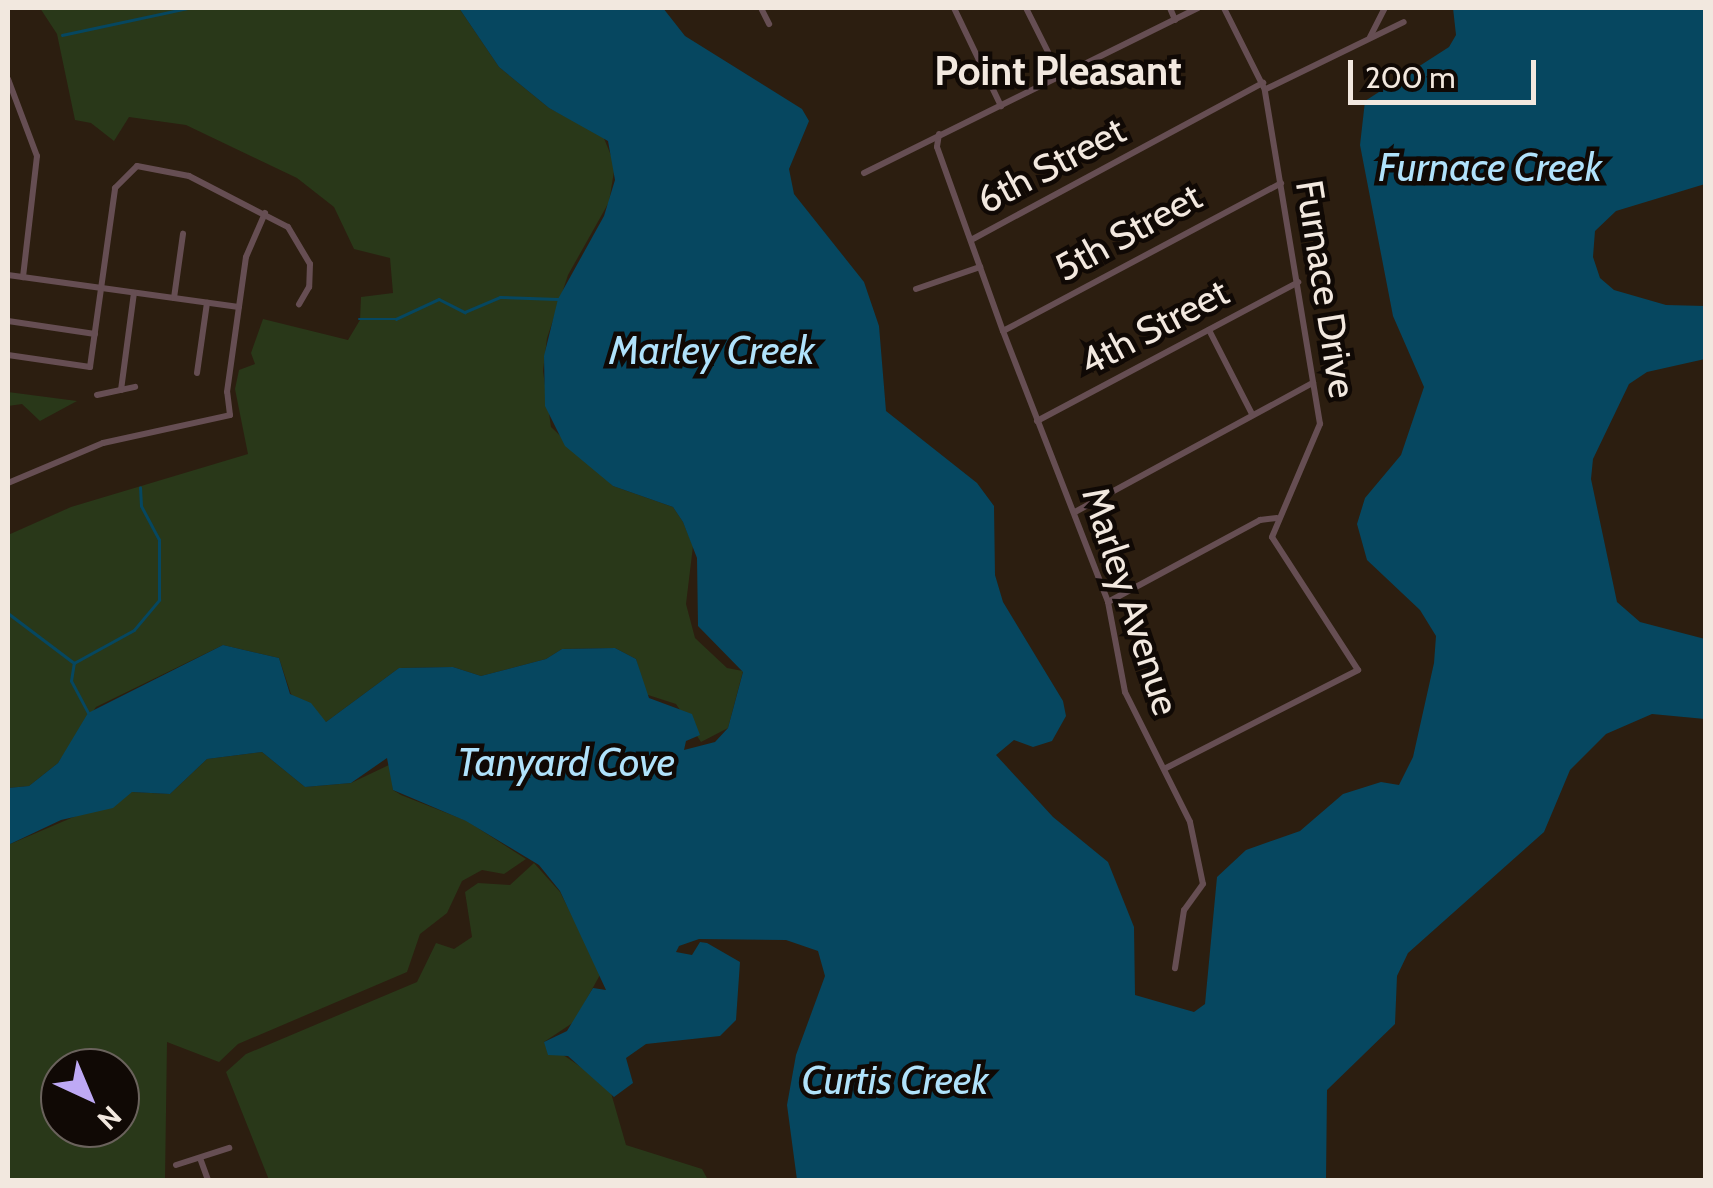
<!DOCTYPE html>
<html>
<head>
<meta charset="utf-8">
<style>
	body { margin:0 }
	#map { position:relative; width:1713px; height:1188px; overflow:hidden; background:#2c1e10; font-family:Cabin,sans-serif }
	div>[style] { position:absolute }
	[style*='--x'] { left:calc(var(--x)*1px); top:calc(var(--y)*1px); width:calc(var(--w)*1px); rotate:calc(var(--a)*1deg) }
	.green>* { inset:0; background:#293819 }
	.water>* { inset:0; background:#064760 }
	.stream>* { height:2.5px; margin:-1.25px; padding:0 1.25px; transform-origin:1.25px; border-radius:1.25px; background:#064760 }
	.street>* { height:6px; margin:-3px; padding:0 3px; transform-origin:3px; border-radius:3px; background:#664e53 }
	span { translate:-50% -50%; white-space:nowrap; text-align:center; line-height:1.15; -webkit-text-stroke:9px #100905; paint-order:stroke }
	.street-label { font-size:38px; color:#f2e8df }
	.neighbourhood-label { font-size:40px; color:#f2e8df; font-weight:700 }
	.water-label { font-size:40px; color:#b0e2fb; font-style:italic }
	.frame { position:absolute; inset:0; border:10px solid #f2e8df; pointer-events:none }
	.north { position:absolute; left:40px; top:1048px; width:100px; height:100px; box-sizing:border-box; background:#100905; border:2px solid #6a625c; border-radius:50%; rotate:136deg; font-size:28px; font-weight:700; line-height:40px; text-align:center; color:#f2e8df }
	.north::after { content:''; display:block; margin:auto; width:35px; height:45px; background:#bea9f5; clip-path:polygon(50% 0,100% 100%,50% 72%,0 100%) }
	.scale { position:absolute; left:1348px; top:60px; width:188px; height:45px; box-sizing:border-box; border:5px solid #f2e8df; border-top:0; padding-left:12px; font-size:30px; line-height:35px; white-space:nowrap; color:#f2e8df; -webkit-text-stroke:8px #100905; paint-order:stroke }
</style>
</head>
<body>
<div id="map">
	<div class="green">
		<div style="clip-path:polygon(40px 8px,459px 8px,499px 67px,549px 108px,603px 136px,615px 165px,609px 202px,568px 275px,547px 338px,543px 371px,551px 427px,613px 486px,673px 507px,683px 522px,693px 546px,686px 604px,695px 638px,727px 668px,743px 671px,728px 728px,701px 742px,676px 704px,645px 694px,636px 659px,615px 648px,562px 649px,546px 659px,481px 676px,453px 667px,399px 668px,326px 722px,291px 694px,279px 658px,223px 645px,96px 707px,58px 763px,29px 786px,8px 788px,8px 535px,71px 507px,248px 454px,235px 389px,239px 370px,255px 364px,251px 353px,263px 319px,348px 340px,360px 320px,361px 297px,393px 293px,390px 258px,354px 249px,334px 207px,297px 178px,186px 125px,129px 117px,114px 141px,91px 123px,75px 120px,57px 34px)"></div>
		<div style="clip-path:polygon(8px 392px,77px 401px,40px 421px,22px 404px,8px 406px)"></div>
		<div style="clip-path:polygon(evenodd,262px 752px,305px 787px,351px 783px,391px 764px,393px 790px,401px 795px,467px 821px,526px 859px,504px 874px,482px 870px,462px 881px,447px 913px,420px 934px,407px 972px,238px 1044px,219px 1062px,167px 1042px,165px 1180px,8px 1180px,8px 845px,132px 792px,170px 794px,207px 759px,262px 752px,60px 1068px,120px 1068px,120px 1128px,60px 1128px,60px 1068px)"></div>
		<div style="clip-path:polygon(534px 863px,560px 892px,601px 973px,574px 1022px,544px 1042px,609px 1086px,626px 1145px,702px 1169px,708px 1180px,269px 1180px,226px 1072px,246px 1054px,417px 982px,436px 943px,454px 949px,472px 937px,465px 892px,478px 883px,510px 885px)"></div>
	</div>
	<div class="water">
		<div style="clip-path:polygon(459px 8px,663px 8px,685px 36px,802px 109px,809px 121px,789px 169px,794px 194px,864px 282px,879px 326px,886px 411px,977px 483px,994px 506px,995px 575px,1003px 602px,1063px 701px,1066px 716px,1052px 741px,1033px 747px,1014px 740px,996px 755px,1053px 817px,1108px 862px,1134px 927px,1135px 995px,1194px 1012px,1205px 1004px,1217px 877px,1246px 850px,1300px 831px,1343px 794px,1381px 782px,1399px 785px,1413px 757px,1434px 663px,1436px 636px,1420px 610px,1367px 560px,1357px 524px,1365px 498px,1401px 455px,1424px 387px,1393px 316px,1360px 145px,1365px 101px,1449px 47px,1456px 35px,1453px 8px,1705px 8px,1705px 184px,1616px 211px,1595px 231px,1593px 257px,1600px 278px,1614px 290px,1666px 305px,1705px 306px,1705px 359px,1647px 372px,1629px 384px,1593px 459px,1591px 479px,1617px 602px,1640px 622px,1705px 639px,1705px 719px,1652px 714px,1606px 734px,1570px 770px,1544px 832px,1408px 953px,1397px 976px,1395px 1024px,1327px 1090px,1326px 1180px,797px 1180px,787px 1105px,796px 1055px,825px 976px,818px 951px,786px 940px,699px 939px,679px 946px,676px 952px,692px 955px,700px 942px,707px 943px,740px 962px,736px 1020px,720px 1036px,646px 1044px,626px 1058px,633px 1083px,614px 1097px,568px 1056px,548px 1055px,544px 1042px,567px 1031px,593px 988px,606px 990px,560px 891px,539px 865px,466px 821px,393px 790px,387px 758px,351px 783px,305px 787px,262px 752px,207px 759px,170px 794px,132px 792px,113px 808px,61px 820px,8px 845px,8px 788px,29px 786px,58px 763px,88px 713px,223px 645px,279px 658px,290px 694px,311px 703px,326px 722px,399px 668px,453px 667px,481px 676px,546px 659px,562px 649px,615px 648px,636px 659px,649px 698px,692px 714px,700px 735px,686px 741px,684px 750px,715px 742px,728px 728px,743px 672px,698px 626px,697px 558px,683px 522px,673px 507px,613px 486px,565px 446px,545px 406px,544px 356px,558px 299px,604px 216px,615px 180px,608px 141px,549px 108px,499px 67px)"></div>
	</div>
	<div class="stream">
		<div style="--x:62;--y:35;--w:129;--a:-12.1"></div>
		<div style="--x:359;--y:319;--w:37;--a:0"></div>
		<div style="--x:396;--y:319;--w:47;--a:-24.9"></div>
		<div style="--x:439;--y:299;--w:29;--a:27"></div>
		<div style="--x:465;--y:312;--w:38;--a:-23"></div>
		<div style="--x:500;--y:297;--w:58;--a:2"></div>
		<div style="--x:8;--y:613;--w:83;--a:37.1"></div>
		<div style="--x:88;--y:713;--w:36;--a:-118"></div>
		<div style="--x:71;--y:681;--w:18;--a:-81"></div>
		<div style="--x:74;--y:663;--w:68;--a:-28.8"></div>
		<div style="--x:134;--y:630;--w:39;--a:-50"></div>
		<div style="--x:159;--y:600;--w:60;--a:-90"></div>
		<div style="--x:159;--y:540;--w:38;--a:-118"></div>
		<div style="--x:141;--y:506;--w:18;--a:-93"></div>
	</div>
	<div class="street">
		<div style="--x:761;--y:8;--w:18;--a:63"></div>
		<div style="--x:954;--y:8;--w:109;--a:64.4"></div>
		<div style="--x:1026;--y:8;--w:78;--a:63.4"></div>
		<div style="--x:1170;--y:8;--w:13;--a:67"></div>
		<div style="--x:1370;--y:37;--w:33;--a:-63"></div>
		<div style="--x:8;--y:79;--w:82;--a:69.4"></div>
		<div style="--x:37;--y:156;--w:122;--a:96.6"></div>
		<div style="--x:1266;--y:89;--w:153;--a:-25.9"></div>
		<div style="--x:939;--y:134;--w:13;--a:99"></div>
		<div style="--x:937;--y:147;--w:195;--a:70.3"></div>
		<div style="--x:1003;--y:331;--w:291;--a:68.8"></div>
		<div style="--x:1108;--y:602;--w:92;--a:79.3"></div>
		<div style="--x:1125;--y:692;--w:145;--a:63.4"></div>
		<div style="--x:1190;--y:822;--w:63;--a:78.2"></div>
		<div style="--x:1203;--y:884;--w:32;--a:126"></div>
		<div style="--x:1184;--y:910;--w:59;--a:98.8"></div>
		<div style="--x:864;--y:173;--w:373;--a:-26.3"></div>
		<div style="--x:971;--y:240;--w:332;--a:-28.3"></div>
		<div style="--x:8;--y:275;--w:233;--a:7.9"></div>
		<div style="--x:916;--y:289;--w:68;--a:-19"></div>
		<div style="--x:174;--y:298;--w:65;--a:-82"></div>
		<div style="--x:8;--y:321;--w:88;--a:8.5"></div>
		<div style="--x:1209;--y:330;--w:94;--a:62.9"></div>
		<div style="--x:1003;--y:331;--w:315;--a:-28"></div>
		<div style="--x:8;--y:355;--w:83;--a:8.3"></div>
		<div style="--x:90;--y:367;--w:181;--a:-82"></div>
		<div style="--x:115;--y:188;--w:31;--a:-45"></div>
		<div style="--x:137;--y:166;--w:53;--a:10.9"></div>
		<div style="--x:189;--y:176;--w:111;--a:27.3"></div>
		<div style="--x:288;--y:227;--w:43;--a:59.3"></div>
		<div style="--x:310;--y:264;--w:23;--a:92"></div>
		<div style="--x:309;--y:287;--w:20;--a:120"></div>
		<div style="--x:197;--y:373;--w:71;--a:-81.9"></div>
		<div style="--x:121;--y:390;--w:98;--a:-82.4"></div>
		<div style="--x:97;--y:395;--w:39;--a:-12"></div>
		<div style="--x:1037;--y:421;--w:296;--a:-28"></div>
		<div style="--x:8;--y:483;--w:103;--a:-22.8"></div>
		<div style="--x:103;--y:443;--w:130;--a:-12.4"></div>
		<div style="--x:230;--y:415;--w:23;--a:-97"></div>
		<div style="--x:227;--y:392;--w:136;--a:-82"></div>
		<div style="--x:246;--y:257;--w:48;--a:-66.6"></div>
		<div style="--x:1075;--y:512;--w:271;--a:-28.5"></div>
		<div style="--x:1108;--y:602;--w:173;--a:-28.3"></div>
		<div style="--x:1260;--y:520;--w:17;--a:-7"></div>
		<div style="--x:1164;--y:769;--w:218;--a:-27"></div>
		<div style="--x:1358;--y:670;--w:158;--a:-122.9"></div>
		<div style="--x:1272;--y:537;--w:123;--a:-67"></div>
		<div style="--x:1320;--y:424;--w:338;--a:-99.4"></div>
		<div style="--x:1265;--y:90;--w:92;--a:-116.6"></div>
		<div style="--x:200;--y:1158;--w:23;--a:70"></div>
		<div style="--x:176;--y:1165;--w:56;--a:-17.8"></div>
	</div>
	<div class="street-label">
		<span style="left:1051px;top:165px;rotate:-28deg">6th Street</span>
		<span style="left:1128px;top:232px;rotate:-29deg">5th Street</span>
		<span style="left:1326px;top:289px;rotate:81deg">Furnace Drive</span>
		<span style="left:1154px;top:327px;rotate:-28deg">4th Street</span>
		<span style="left:1131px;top:601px;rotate:72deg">Marley Avenue</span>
	</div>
	<div class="neighbourhood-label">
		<span style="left:1058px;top:71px">Point Pleasant</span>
	</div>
	<div class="water-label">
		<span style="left:1490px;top:167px">Furnace Creek</span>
		<span style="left:712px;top:350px">Marley Creek</span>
		<span style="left:566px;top:762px">Tanyard Cove</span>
		<span style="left:895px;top:1080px">Curtis Creek</span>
	</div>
	<div class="frame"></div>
	<div class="north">N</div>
	<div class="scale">200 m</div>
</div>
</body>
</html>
